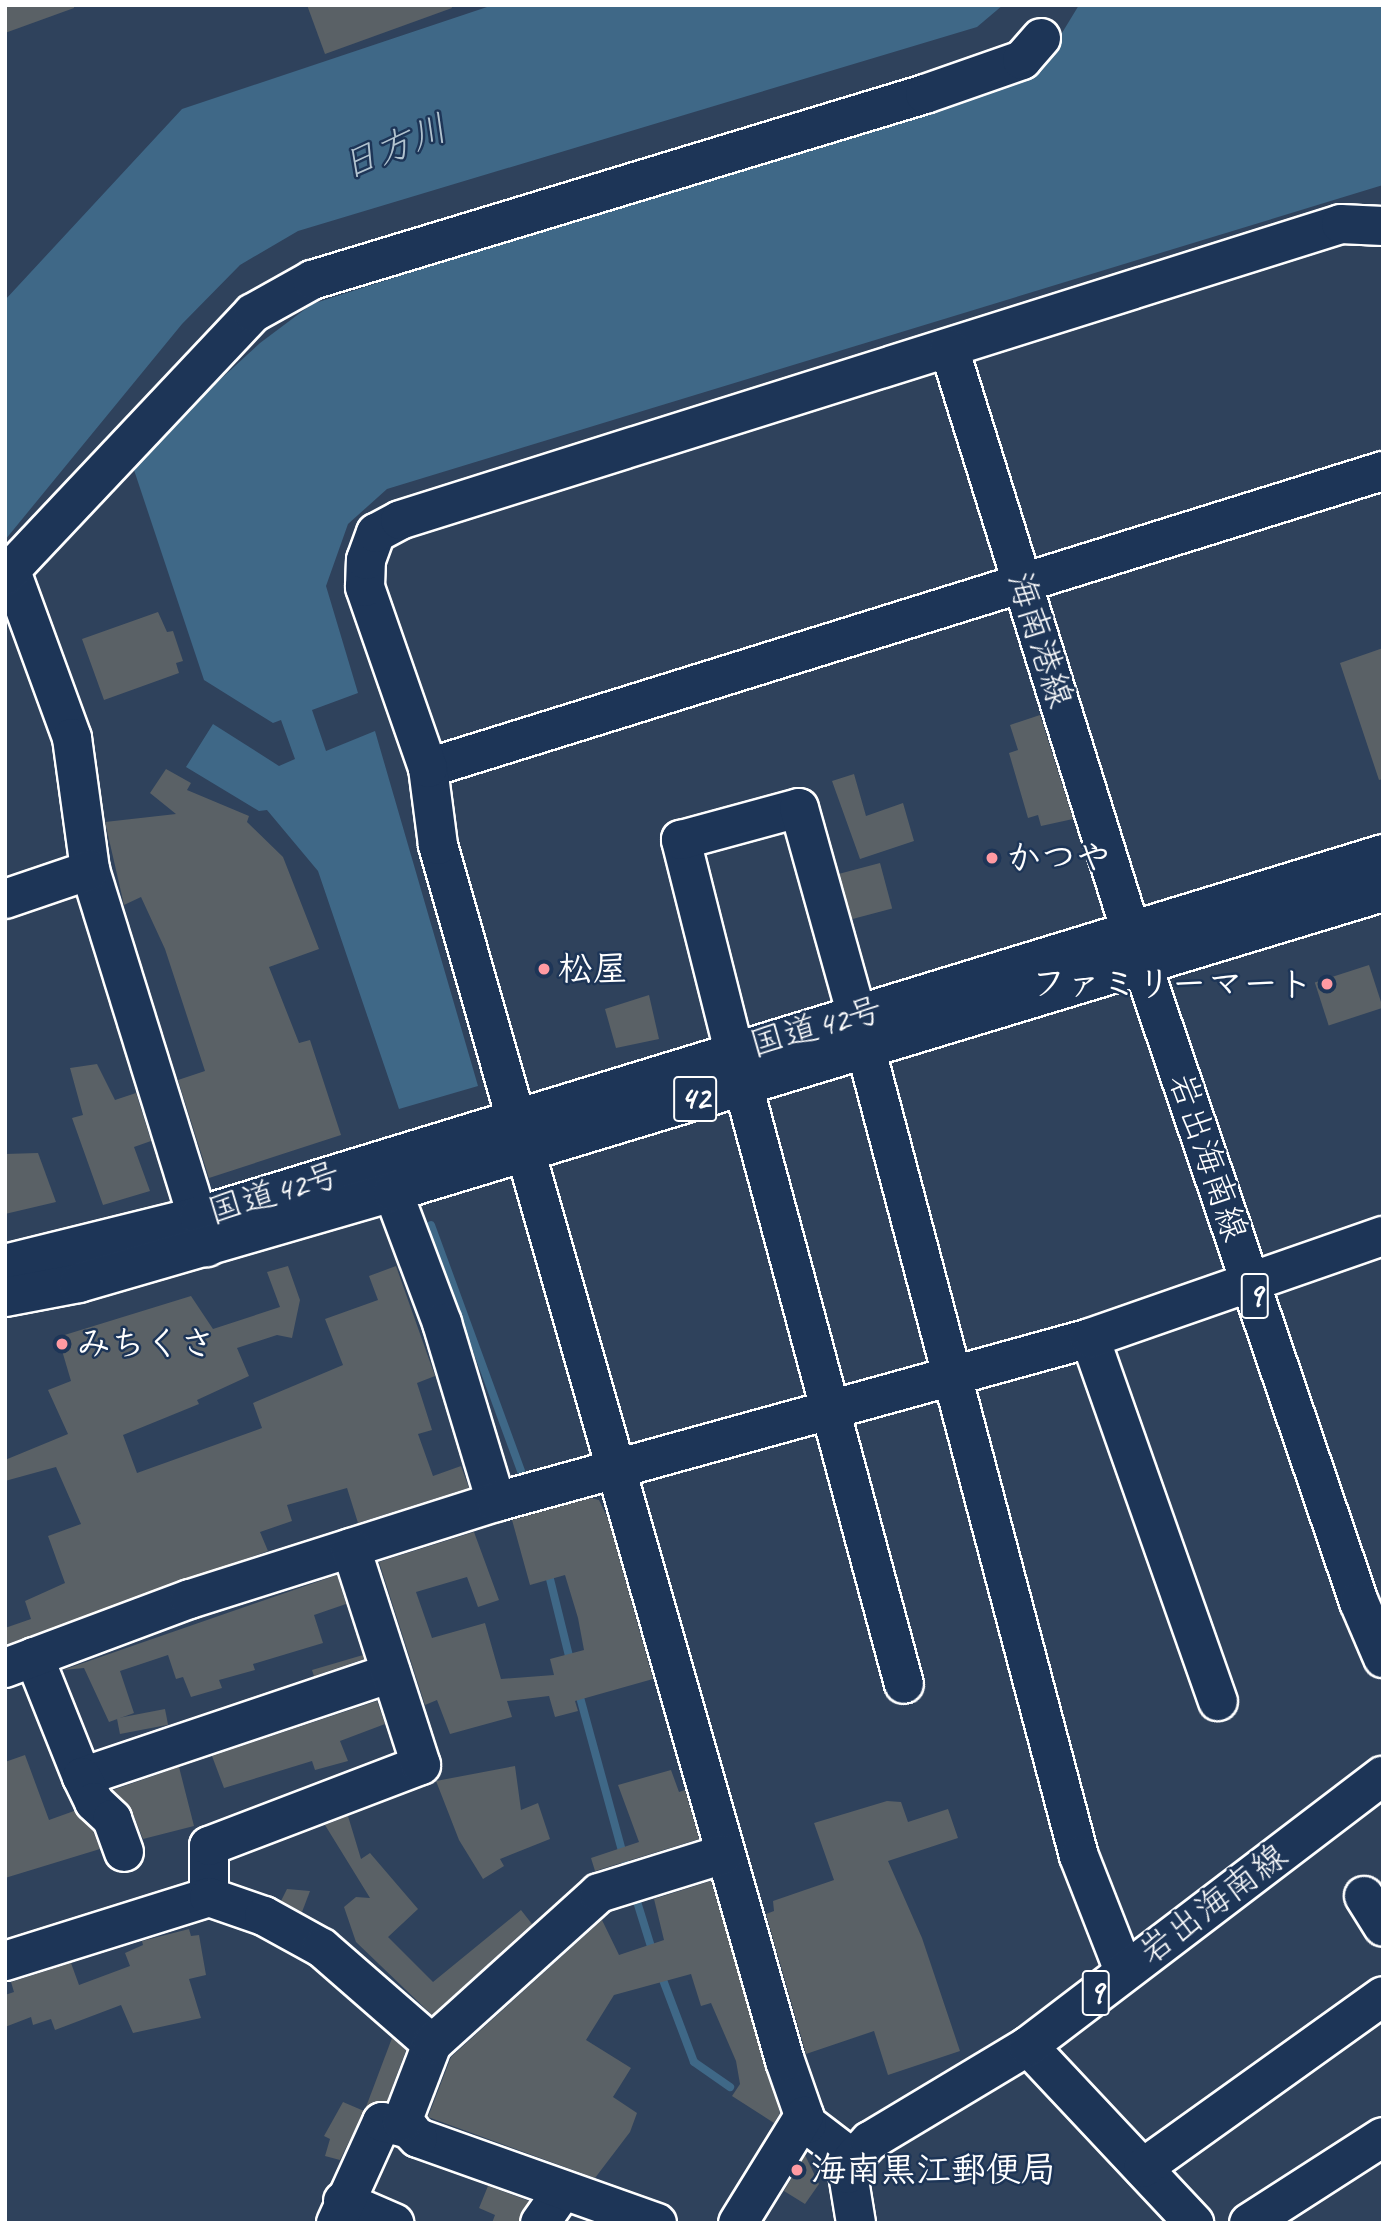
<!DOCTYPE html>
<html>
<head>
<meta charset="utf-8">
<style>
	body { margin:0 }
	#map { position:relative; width:1388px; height:2228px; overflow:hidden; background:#2f425c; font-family:Caveat,"Klee One",sans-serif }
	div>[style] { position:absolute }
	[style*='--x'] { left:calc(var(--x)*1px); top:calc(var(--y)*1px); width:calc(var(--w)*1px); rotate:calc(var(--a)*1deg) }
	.water>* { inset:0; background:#3f6887 }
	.stream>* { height:8px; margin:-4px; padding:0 4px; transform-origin:4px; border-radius:4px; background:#3f6887 }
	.building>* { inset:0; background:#5a6166; transform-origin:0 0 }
	.roads { filter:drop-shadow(2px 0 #fff) drop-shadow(-2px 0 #fff) drop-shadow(0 2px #fff) drop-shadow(0 -2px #fff) }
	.minor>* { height:38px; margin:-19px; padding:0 19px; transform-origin:19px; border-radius:19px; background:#1d3557 }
	.major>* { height:38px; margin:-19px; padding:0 19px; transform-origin:19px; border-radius:19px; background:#1d3557 }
	.highway>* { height:38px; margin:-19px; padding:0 19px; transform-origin:19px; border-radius:19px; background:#1d3557 }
	.dots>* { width:19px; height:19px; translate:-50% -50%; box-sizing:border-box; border:4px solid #1d3557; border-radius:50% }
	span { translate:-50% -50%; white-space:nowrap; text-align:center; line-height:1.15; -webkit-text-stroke:5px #1d3557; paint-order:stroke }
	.shield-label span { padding:2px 5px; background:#1d3557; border:2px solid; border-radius:5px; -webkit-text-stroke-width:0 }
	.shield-label { font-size:33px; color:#fff; font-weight:700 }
	.street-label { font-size:35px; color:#fff }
	.poi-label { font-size:35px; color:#fff; font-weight:700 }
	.left { translate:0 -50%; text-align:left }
	.right { translate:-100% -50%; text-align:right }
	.water-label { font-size:37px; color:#b2c3cf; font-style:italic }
	.frame { position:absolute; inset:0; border:7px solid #fff; pointer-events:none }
</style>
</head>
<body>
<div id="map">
	<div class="water">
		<div style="clip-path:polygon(493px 5px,1003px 5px,977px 27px,298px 231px,240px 265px,182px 324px,5px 540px,5px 300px,182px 109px)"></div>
		<div style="clip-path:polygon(1079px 5px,1383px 5px,1383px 185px,387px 489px,348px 524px,326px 586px,358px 693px,312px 710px,326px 751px,375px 731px,478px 1086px,399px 1109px,318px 871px,267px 810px,259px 811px,186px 767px,213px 724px,279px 766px,295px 759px,281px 720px,273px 723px,204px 680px,131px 461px,260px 343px,312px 304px,951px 99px,1051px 51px)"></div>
	</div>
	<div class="stream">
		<div style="--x:431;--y:1225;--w:276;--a:69.9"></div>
		<div style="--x:548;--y:1571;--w:96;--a:76.1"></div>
		<div style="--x:578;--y:1690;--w:190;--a:74.7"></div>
		<div style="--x:634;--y:1892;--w:64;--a:72.7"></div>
		<div style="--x:660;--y:1972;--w:96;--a:69.3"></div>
		<div style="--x:694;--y:2062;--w:44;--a:34.8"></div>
	</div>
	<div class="building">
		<div style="clip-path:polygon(5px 5px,74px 5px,74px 8px,5px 33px)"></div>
		<div style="clip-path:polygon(307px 5px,451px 5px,452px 8px,325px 54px)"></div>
		<div style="clip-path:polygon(158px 612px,167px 632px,173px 631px,183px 661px,176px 663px,179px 673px,104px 700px,82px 639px)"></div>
		<div style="clip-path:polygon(1383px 648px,1383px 779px,1379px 780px,1340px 663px)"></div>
		<div style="clip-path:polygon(1040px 715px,1073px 819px,1041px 826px,1038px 815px,1028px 818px,1009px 753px,1018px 750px,1010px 725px)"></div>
		<div style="clip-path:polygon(166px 769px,191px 783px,187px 790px,249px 816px,247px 822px,283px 857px,319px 949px,269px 967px,299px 1043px,310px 1040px,341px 1135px,209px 1178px,178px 1080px,205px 1071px,165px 949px,141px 897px,124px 905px,105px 822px,176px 814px,150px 793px)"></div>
		<div style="clip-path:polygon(854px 774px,866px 816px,903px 803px,914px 841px,860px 859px,832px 781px)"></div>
		<div style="left:880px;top:863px;width:47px;height:42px;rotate:75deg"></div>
		<div style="left:1369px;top:965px;width:45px;height:57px;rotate:72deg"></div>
		<div style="clip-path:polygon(649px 995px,659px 1039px,616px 1048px,605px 1009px)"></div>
		<div style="clip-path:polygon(97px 1064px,115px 1100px,136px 1093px,151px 1141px,134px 1147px,150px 1191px,103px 1205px,72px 1118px,83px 1115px,70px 1068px)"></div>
		<div style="clip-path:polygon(38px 1153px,56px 1202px,5px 1214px,5px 1154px)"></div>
		<div style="clip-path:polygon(288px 1266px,300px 1300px,292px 1338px,277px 1335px,237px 1348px,249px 1376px,197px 1400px,199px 1404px,123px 1435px,137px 1473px,262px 1428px,253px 1403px,343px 1365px,325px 1319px,378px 1300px,369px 1276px,396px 1266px,435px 1376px,417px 1383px,432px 1430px,418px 1434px,433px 1476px,461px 1466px,469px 1488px,358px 1523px,347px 1488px,287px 1505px,292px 1521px,260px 1532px,268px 1551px,5px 1645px,5px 1628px,31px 1619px,25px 1601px,65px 1583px,48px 1536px,81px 1524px,56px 1467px,5px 1481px,5px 1460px,68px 1434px,48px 1390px,71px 1381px,58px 1337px,191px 1296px,213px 1329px,280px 1307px,267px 1272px)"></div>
		<div style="clip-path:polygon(591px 1498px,599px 1500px,608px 1519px,653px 1679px,575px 1701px,578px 1711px,555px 1717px,549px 1696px,507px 1701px,512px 1717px,450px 1734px,437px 1700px,425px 1705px,379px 1562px,474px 1532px,499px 1600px,478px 1607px,467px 1577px,416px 1592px,432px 1638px,485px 1623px,501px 1679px,554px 1675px,550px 1659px,584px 1650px,578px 1618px,565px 1575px,530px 1585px,512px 1520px)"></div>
		<div style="clip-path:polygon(337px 1575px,346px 1604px,314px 1615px,323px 1643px,253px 1664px,255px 1670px,219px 1680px,222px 1688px,191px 1697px,183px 1677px,176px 1679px,168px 1655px,120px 1671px,134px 1713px,109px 1722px,84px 1668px,63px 1670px)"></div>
		<div style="clip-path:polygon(363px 1655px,364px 1659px,314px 1676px,312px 1670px)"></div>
		<div style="clip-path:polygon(377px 1701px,385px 1724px,340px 1741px,348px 1761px,315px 1770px,312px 1761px,224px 1788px,212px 1756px)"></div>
		<div style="left:165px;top:1709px;width:16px;height:49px;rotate:79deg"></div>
		<div style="clip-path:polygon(25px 1755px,49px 1820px,74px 1811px,93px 1831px,100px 1849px,5px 1878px,5px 1762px)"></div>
		<div style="clip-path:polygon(515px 1766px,521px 1810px,538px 1803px,550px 1839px,500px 1859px,504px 1866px,483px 1879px,459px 1840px,436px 1781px)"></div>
		<div style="clip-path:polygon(179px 1767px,194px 1826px,143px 1839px,132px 1811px,113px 1790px)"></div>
		<div style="clip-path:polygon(671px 1770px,679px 1792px,685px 1790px,699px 1839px,595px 1871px,591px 1858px,639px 1842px,618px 1785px)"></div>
		<div style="clip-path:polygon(887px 1801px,901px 1802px,908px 1822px,948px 1809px,958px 1838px,888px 1861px,922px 1938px,960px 2051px,888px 2075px,874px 2031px,806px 2054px,766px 1914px,774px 1911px,773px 1901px,834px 1880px,814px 1823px)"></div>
		<div style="clip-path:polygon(348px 1816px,361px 1859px,370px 1853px,418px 1909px,388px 1937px,433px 1982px,521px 1910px,532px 1924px,432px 2015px,356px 1942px,344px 1907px,356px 1897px,370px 1898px,325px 1825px)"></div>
		<div style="clip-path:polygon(711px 1881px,780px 2113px,774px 2123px,732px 2096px,740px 2084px,736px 2061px,711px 2003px,701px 2006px,691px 1974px,614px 1995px,586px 2040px,631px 2068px,613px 2097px,637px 2113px,630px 2132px,595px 2178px,428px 2117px,451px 2057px,602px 1920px,619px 1955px,664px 1940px,654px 1899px)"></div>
		<div style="clip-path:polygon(287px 1889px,310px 1891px,302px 1912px,281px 1901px)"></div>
		<div style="clip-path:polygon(189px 1929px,191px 1936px,199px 1935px,206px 1975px,189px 1979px,201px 2018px,133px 2033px,121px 2005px,55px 2030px,51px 2019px,33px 2025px,31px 2017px,5px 2027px,5px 1995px,14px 1992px,11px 1982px,71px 1963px,79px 1985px,130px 1966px,125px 1953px,143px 1945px,142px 1941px)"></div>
		<div style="clip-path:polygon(392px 2038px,406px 2050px,387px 2101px,366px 2107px)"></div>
		<div style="clip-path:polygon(343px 2102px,364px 2111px,340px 2160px,325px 2156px,330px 2139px,324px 2136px)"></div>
		<div style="clip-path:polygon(805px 2155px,819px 2184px,805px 2204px,784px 2191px)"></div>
		<div style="clip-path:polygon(488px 2186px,529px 2201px,518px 2223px,492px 2223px,495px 2215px,479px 2208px)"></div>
	</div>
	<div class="roads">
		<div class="minor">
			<div style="--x:11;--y:571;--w:178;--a:69.9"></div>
			<div style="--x:72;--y:738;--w:133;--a:82.2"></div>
			<div style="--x:90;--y:870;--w:395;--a:72.8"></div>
			<div style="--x:5;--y:576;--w:361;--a:-46.7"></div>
			<div style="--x:253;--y:313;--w:68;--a:-29.2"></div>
			<div style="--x:312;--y:280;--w:641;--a:-16.88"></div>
			<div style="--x:925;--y:94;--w:103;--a:-19.3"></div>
			<div style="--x:1022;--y:60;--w:29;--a:-49"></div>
			<div style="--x:428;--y:768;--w:1000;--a:-17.28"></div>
			<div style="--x:5;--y:899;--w:90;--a:-18.8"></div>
			<div style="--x:866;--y:1050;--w:834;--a:75.2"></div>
			<div style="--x:1079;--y:1856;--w:123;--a:68.6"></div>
			<div style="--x:734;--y:1051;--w:218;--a:-104.1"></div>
			<div style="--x:681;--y:840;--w:122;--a:-15.2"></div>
			<div style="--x:799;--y:808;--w:216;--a:74.4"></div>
			<div style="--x:743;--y:1085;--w:620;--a:74.96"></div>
			<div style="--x:382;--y:1163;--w:171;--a:69.4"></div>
			<div style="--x:442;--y:1323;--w:187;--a:73.2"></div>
			<div style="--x:1090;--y:1338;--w:385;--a:70.6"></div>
			<div style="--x:34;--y:1657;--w:129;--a:68.2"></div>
			<div style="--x:82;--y:1777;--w:326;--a:-18.6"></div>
			<div style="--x:5;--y:1668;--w:197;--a:-20.5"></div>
			<div style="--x:190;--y:1599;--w:321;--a:-17.6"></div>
			<div style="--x:496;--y:1502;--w:616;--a:-15.43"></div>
			<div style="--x:1090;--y:1338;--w:310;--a:-19.2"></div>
			<div style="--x:82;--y:1777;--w:28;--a:64"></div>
			<div style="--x:94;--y:1802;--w:25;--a:43"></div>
			<div style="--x:112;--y:1819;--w:35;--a:70"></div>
			<div style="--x:1364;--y:1896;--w:36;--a:58"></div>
			<div style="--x:209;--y:1897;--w:51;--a:-90"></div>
			<div style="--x:209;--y:1846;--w:227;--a:-20.9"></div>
			<div style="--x:421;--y:1765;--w:228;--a:-107.9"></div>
			<div style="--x:5;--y:1961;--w:214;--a:-17.4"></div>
			<div style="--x:209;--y:1897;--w:58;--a:19.1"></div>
			<div style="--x:264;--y:1916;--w:66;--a:28.9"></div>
			<div style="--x:322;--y:1948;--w:146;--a:41.1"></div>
			<div style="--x:1028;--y:2046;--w:243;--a:46.8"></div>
			<div style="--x:853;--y:2159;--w:58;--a:-142.7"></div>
			<div style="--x:807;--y:2124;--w:67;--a:-109.2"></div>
			<div style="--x:785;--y:2061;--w:1265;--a:-105.93"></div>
			<div style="--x:438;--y:845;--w:78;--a:-97.4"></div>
			<div style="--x:428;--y:768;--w:192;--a:-109.2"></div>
			<div style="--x:365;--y:587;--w:27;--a:-88"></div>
			<div style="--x:366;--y:560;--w:29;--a:-70"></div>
			<div style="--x:376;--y:533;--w:27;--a:-28"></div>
			<div style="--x:400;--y:520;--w:986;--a:-17.46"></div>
			<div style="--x:1341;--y:224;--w:42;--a:2.7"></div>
			<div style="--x:1143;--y:2168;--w:295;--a:-35.6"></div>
			<div style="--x:343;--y:2201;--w:56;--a:23.3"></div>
			<div style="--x:336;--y:2223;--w:111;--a:-65.5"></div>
			<div style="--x:382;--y:2122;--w:29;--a:14"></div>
			<div style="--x:540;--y:2223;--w:39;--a:-55"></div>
			<div style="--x:657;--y:2223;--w:254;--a:-160.4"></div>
			<div style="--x:418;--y:2138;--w:23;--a:-135"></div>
			<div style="--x:402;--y:2122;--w:84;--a:-69"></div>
			<div style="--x:432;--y:2044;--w:225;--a:-42.1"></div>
			<div style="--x:599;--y:1893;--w:131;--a:-17.3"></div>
			<div style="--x:738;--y:2223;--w:126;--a:-58.3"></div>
			<div style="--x:1249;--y:2223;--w:159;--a:-32.7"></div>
		</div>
		<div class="major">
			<div style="--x:949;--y:348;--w:612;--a:72.69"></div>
			<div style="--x:1131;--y:932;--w:708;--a:71.21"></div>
			<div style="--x:1359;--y:1602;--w:61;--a:66.8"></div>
			<div style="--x:856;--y:2223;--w:50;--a:-99.3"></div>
			<div style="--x:848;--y:2174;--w:16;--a:-72"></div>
			<div style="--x:853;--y:2159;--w:25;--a:-47"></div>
			<div style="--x:870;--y:2141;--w:184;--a:-31"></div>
			<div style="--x:1028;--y:2046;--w:446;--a:-37.3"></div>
		</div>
		<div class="highway">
			<div style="--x:5;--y:1264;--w:200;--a:-13.9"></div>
			<div style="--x:199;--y:1216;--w:1238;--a:-17"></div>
			<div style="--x:5;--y:1297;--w:75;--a:-10.7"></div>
			<div style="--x:79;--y:1283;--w:327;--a:-16.2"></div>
			<div style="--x:393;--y:1192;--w:1034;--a:-16.86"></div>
		</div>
	</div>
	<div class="dots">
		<div style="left:992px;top:858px;background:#ff9aa2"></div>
		<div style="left:544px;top:969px;background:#ff9aa2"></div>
		<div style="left:1327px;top:984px;background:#ff9aa2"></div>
		<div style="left:62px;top:1344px;background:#ff9aa2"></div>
		<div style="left:797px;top:2170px;background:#ff9aa2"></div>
	</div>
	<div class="shield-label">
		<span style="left:695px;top:1099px">42</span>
		<span style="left:1255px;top:1296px">9</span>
		<span style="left:1096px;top:1993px">9</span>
	</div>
	<div class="street-label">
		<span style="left:1040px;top:640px;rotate:72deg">海南港線</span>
		<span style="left:816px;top:1027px;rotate:-16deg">国道42号</span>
		<span style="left:1208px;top:1157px;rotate:71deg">岩出海南線</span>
		<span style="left:274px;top:1193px;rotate:-17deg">国道42号</span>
		<span style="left:1213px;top:1904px;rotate:-37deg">岩出海南線</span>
	</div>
	<div class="poi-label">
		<span class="left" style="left:1006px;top:858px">かつや</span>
		<span class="left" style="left:558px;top:969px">松屋</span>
		<span class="right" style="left:1313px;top:984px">ファミリーマート</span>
		<span class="left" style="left:76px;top:1344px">みちくさ</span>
		<span class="left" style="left:811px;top:2170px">海南黒江郵便局</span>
	</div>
	<div class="water-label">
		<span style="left:394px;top:147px;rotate:-22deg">日方川</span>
	</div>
	<div class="frame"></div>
</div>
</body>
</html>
